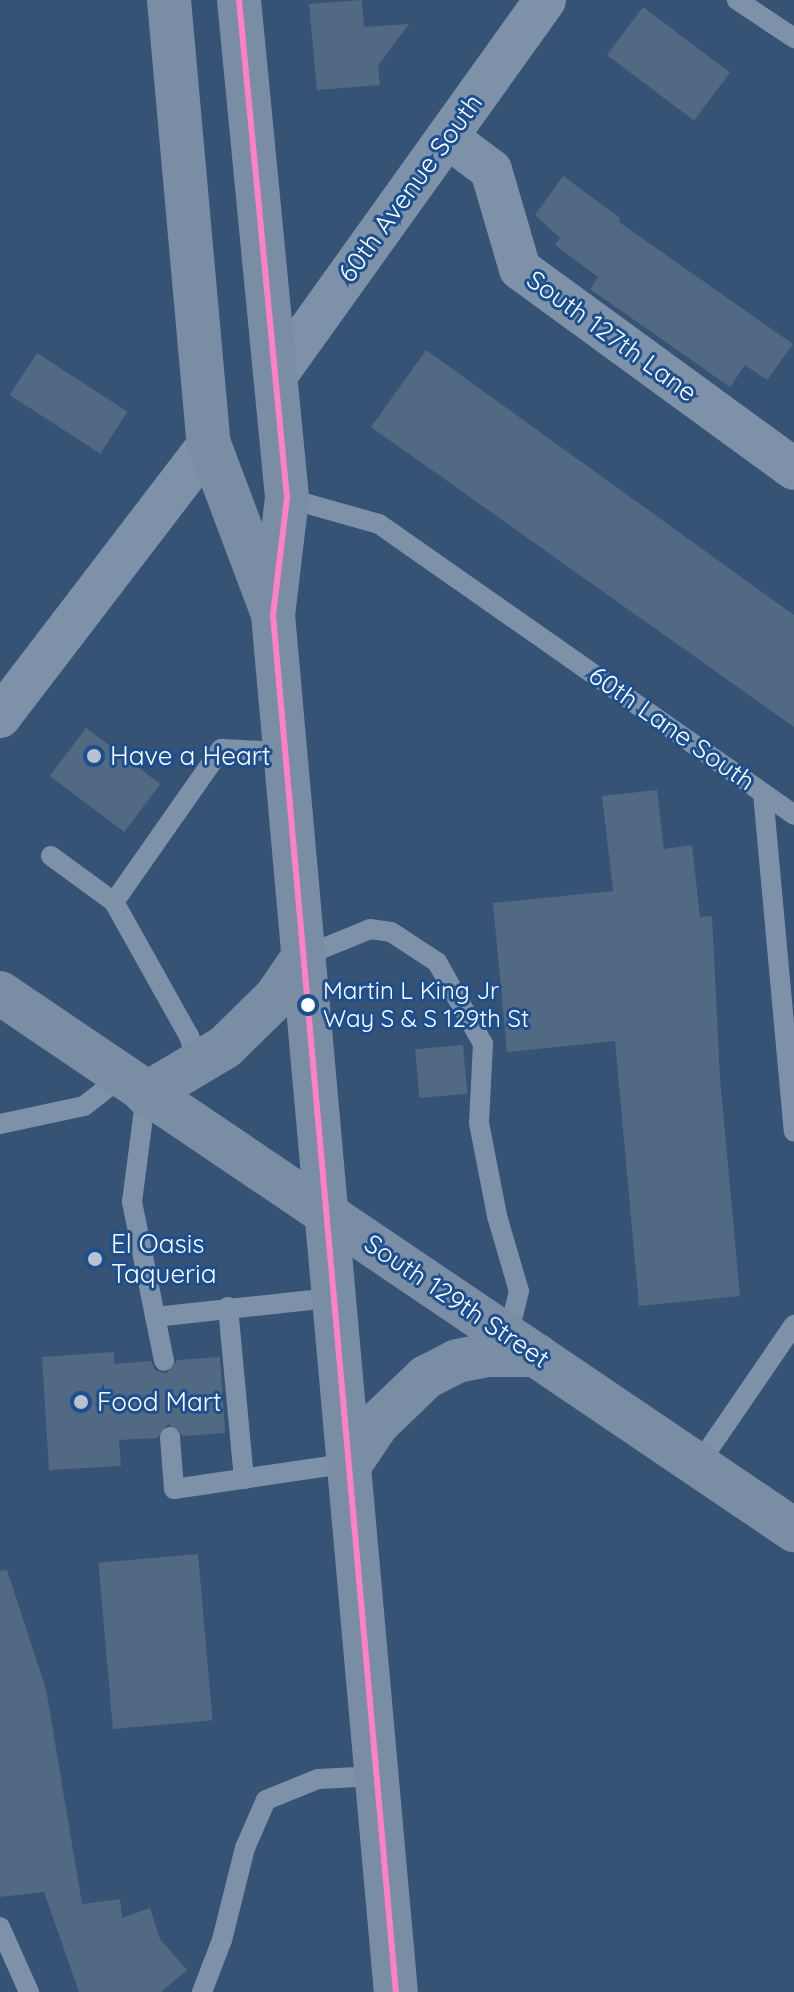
<!DOCTYPE html>
<html>
<head>
<meta charset="utf-8">
<style>
	body { margin:0 }
	#map { position:relative; width:794px; height:1992px; overflow:hidden; background:#365274; font-family:Quicksand,sans-serif }
	div>[style] { position:absolute }
	[style*='--x'] { left:calc(var(--x)*1px); top:calc(var(--y)*1px); width:calc(var(--w)*1px); rotate:calc(var(--a)*1deg) }
	.building>* { inset:0; background:#526984; transform-origin:0 0 }
	.lane>* { height:20px; margin:-10px; padding:0 10px; transform-origin:10px; border-radius:10px; background:#7d92a8 }
	.street>* { height:42px; margin:-21px; padding:0 21px; transform-origin:21px; border-radius:21px; background:#7d92a8 }
	.secondary>* { height:44px; margin:-22px; padding:0 22px; transform-origin:22px; border-radius:22px; background:#798da4 }
	.bus-1>* { height:6px; margin:-3px; padding:0 3px; transform-origin:3px; border-radius:3px; background:#ff80c5 }
	.dots>* { width:22px; height:22px; translate:-50% -50%; box-sizing:border-box; border:4px solid #1b4f8f; border-radius:50% }
	span { translate:-50% -50%; white-space:nowrap; text-align:center; line-height:1.15; -webkit-text-stroke:6px #1b4f8f; paint-order:stroke }
	.bus-label { font-size:24px; color:#fff }
	.left { translate:0 -50%; text-align:left }
	.street-label { font-size:26px; color:#fff }
	.poi-label { font-size:26px; color:#fff }
</style>
</head>
<body>
<div id="map">
	<div class="building">
		<div style="clip-path:polygon(362px 0,364px 27px,409px 24px,378px 66px,380px 85px,317px 90px,309px 4px)"></div>
		<div style="left:643px;top:7px;width:109px;height:60px;rotate:37deg"></div>
		<div style="clip-path:polygon(563px 176px,620px 218px,619px 222px,793px 344px,767px 380px,745px 365px,730px 387px,590px 289px,598px 277px,555px 245px,560px 238px,535px 215px)"></div>
		<div style="clip-path:polygon(426px 350px,794px 615px,794px 727px,371px 427px)"></div>
		<div style="left:37px;top:353px;width:108px;height:50px;rotate:33deg"></div>
		<div style="left:86px;top:728px;width:93px;height:60px;rotate:37deg"></div>
		<div style="clip-path:polygon(657px 790px,664px 849px,692px 845px,700px 917px,712px 916px,720px 1078px,740px 1296px,639px 1306px,615px 1041px,507px 1052px,493px 903px,613px 891px,602px 796px)"></div>
		<div style="left:463px;top:1045px;width:49px;height:48px;rotate:85deg"></div>
		<div style="clip-path:polygon(114px 1352px,114px 1364px,151px 1361px,155px 1370px,166px 1374px,177px 1360px,220px 1357px,225px 1433px,183px 1436px,168px 1424px,157px 1438px,119px 1440px,121px 1466px,49px 1470px,42px 1357px)"></div>
		<div style="left:198px;top:1554px;width:167px;height:100px;rotate:85deg"></div>
		<div style="clip-path:polygon(7px 1570px,46px 1689px,82px 1904px,120px 1899px,122px 1918px,150px 1908px,160px 1939px,187px 1970px,161px 1992px,79px 1992px,44px 1892px,0 1897px,0 1571px)"></div>
	</div>
	<div class="lane">
		<div style="--x:737;--y:0;--w:69;--a:33.7"></div>
		<div style="--x:287;--y:498;--w:96;--a:15.8"></div>
		<div style="--x:379;--y:524;--w:469;--a:35"></div>
		<div style="--x:763;--y:793;--w:340;--a:84.8"></div>
		<div style="--x:763;--y:793;--w:38;--a:35"></div>
		<div style="--x:51;--y:856;--w:78;--a:36.1"></div>
		<div style="--x:114;--y:902;--w:154;--a:60.8"></div>
		<div style="--x:189;--y:1036;--w:31;--a:71"></div>
		<div style="--x:114;--y:902;--w:187;--a:-55"></div>
		<div style="--x:221;--y:749;--w:64;--a:2.7"></div>
		<div style="--x:304;--y:956;--w:71;--a:-22.2"></div>
		<div style="--x:370;--y:929;--w:21;--a:8"></div>
		<div style="--x:391;--y:932;--w:55;--a:33.1"></div>
		<div style="--x:437;--y:962;--w:94;--a:60.7"></div>
		<div style="--x:483;--y:1044;--w:79;--a:92.9"></div>
		<div style="--x:479;--y:1123;--w:95;--a:79"></div>
		<div style="--x:497;--y:1216;--w:78;--a:73.7"></div>
		<div style="--x:519;--y:1291;--w:46;--a:103.7"></div>
		<div style="--x:146;--y:1094;--w:109;--a:97.4"></div>
		<div style="--x:132;--y:1202;--w:162;--a:78.6"></div>
		<div style="--x:0;--y:1124;--w:86;--a:-12.1"></div>
		<div style="--x:84;--y:1106;--w:46;--a:-37.9"></div>
		<div style="--x:228;--y:1307;--w:173;--a:84.7"></div>
		<div style="--x:155;--y:1317;--w:177;--a:-6.2"></div>
		<div style="--x:170;--y:1437;--w:52;--a:85.6"></div>
		<div style="--x:174;--y:1489;--w:179;--a:-8.4"></div>
		<div style="--x:698;--y:1465;--w:170;--a:-55.6"></div>
		<div style="--x:0;--y:1927;--w:71;--a:66"></div>
		<div style="--x:202;--y:1992;--w:56;--a:-69"></div>
		<div style="--x:222;--y:1940;--w:95;--a:-76"></div>
		<div style="--x:245;--y:1848;--w:52;--a:-66.4"></div>
		<div style="--x:266;--y:1800;--w:56;--a:-22"></div>
		<div style="--x:318;--y:1779;--w:59;--a:-2.9"></div>
	</div>
	<div class="street">
		<div style="--x:447;--y:137;--w:55;--a:36.9"></div>
		<div style="--x:491;--y:170;--w:103;--a:73.7"></div>
		<div style="--x:520;--y:269;--w:339;--a:36.1"></div>
		<div style="--x:276;--y:376;--w:462;--a:-54.4"></div>
		<div style="--x:0;--y:717;--w:344;--a:-52.6"></div>
	</div>
	<div class="secondary">
		<div style="--x:169;--y:0;--w:446;--a:84.9"></div>
		<div style="--x:209;--y:444;--w:176;--a:69.4"></div>
		<div style="--x:239;--y:0;--w:500;--a:84.49"></div>
		<div style="--x:287;--y:498;--w:118;--a:96.8"></div>
		<div style="--x:273;--y:615;--w:1382;--a:84.9"></div>
		<div style="--x:0;--y:993;--w:959;--a:34.07"></div>
		<div style="--x:146;--y:1094;--w:92;--a:-30.7"></div>
		<div style="--x:225;--y:1047;--w:71;--a:-44.4"></div>
		<div style="--x:276;--y:997;--w:50;--a:-55.7"></div>
		<div style="--x:351;--y:1463;--w:48;--a:-56"></div>
		<div style="--x:378;--y:1423;--w:66;--a:-43.8"></div>
		<div style="--x:426;--y:1377;--w:35;--a:-27"></div>
		<div style="--x:457;--y:1361;--w:32;--a:-11"></div>
		<div style="--x:488;--y:1355;--w:48;--a:0"></div>
	</div>
	<div class="bus-1">
		<div style="--x:239;--y:0;--w:500;--a:84.49"></div>
		<div style="--x:287;--y:498;--w:118;--a:96.8"></div>
		<div style="--x:273;--y:615;--w:1382;--a:84.9"></div>
	</div>
	<div class="dots">
		<div style="left:94px;top:756px;background:#b9c2ce"></div>
		<div style="left:308px;top:1005px;background:#fff"></div>
		<div style="left:95px;top:1259px;background:#b9c2ce"></div>
		<div style="left:81px;top:1402px;background:#b9c2ce"></div>
	</div>
	<div class="bus-label">
		<span class="left" style="left:323px;top:1005px">Martin L King Jr<br>Way S &amp; S 129th St</span>
	</div>
	<div class="street-label">
		<span style="left:410px;top:188px;rotate:-54deg">60th Avenue South</span>
		<span style="left:612px;top:336px;rotate:36deg">South 127th Lane</span>
		<span style="left:672px;top:728px;rotate:35deg">60th Lane South</span>
		<span style="left:457px;top:1301px;rotate:34deg">South 129th Street</span>
	</div>
	<div class="poi-label">
		<span class="left" style="left:110px;top:756px">Have a Heart</span>
		<span class="left" style="left:111px;top:1259px">El Oasis<br>Taqueria</span>
		<span class="left" style="left:97px;top:1402px">Food Mart</span>
	</div>
</div>
</body>
</html>
